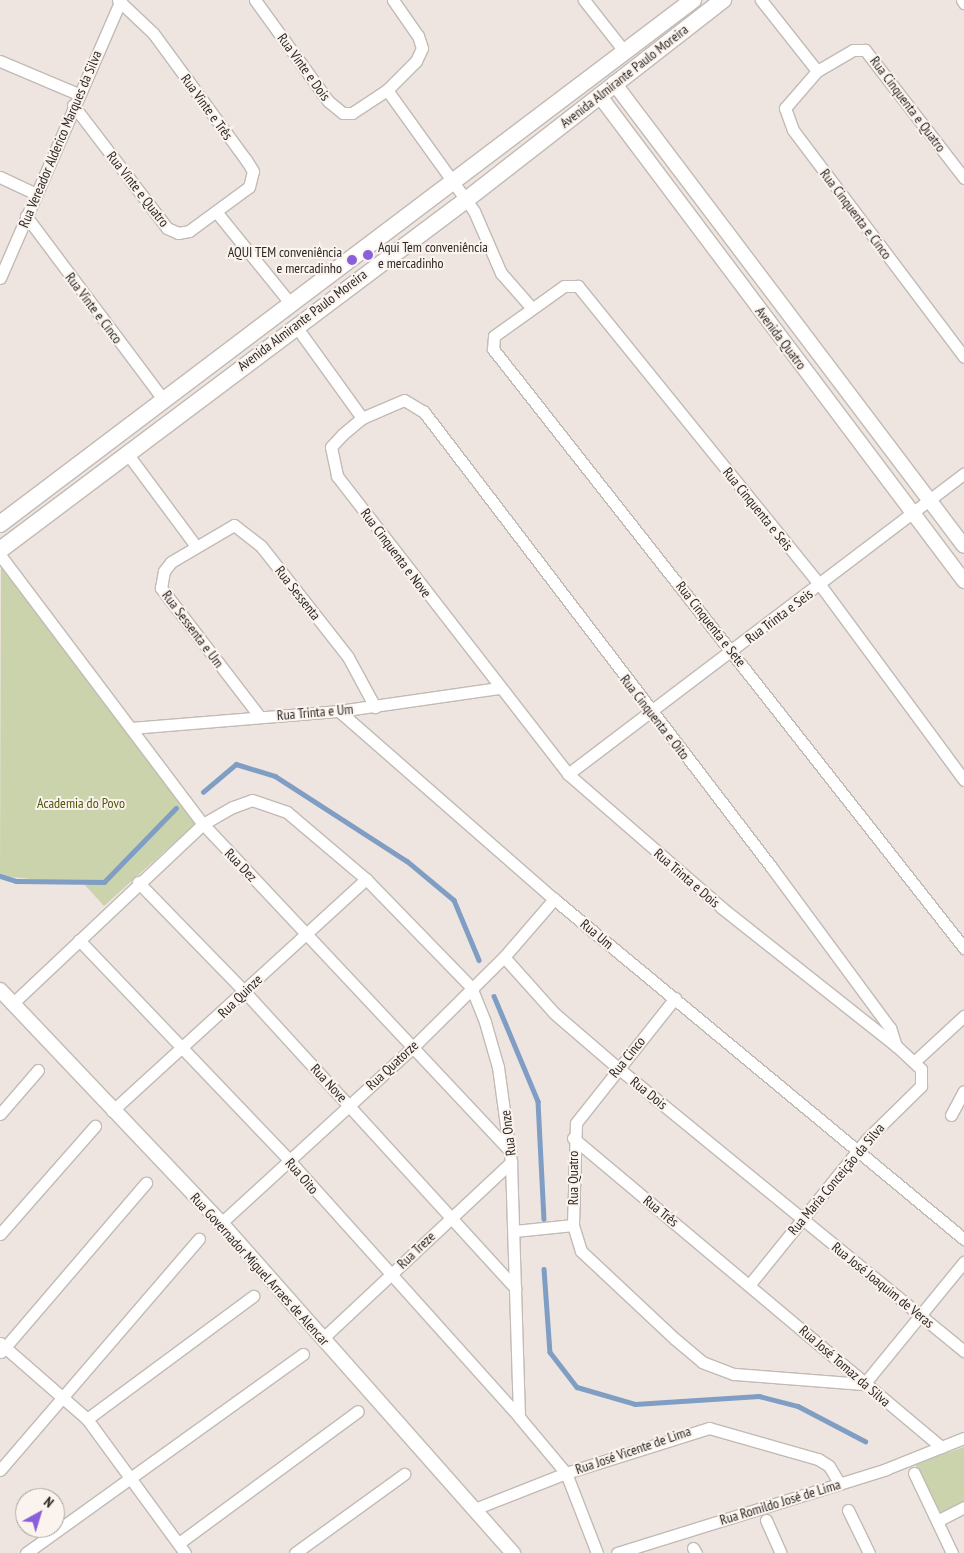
<!DOCTYPE html>
<html>
<head>
<meta charset="utf-8">
<style>
	body { margin:0 }
	#map { position:relative; width:964px; height:1553px; overflow:hidden; background:#eee5e0; font-family:"PT Sans Narrow",sans-serif }
	div>[style] { position:absolute }
	[style*='--x'] { left:calc(var(--x)*1px); top:calc(var(--y)*1px); width:calc(var(--w)*1px); rotate:calc(var(--a)*1deg) }
	.green>* { inset:0; background:#cbd3ac }
	.stream>* { height:4.5px; margin:-2.25px; padding:0 2.25px; transform-origin:2.25px; border-radius:2.25px; background:#809dc4 }
	.roads { filter:drop-shadow(1px 0 #c2bab5) drop-shadow(-1px 0 #c2bab5) drop-shadow(0 1px #c2bab5) drop-shadow(0 -1px #c2bab5) }
	.minor>* { height:11px; margin:-5.5px; padding:0 5.5px; transform-origin:5.5px; border-radius:5.5px; background:#fff }
	.tertiary>* { height:14px; margin:-7px; padding:0 7px; transform-origin:7px; border-radius:7px; background:#fff }
	.secondary>* { height:16px; margin:-8px; padding:0 8px; transform-origin:8px; border-radius:8px; background:#fff }
	.dots>* { width:14px; height:14px; translate:-50% -50%; box-sizing:border-box; border:2px solid #fbf3ed; border-radius:50% }
	span { translate:-50% -50%; white-space:nowrap; text-align:center; line-height:1.15; -webkit-text-stroke:4px #fbf3ed; paint-order:stroke }
	.street-label { font-size:14px; color:#2c2826 }
	.poi-label { font-size:14px; color:#2c2826 }
	.left { translate:0 -50%; text-align:left }
	.right { translate:-100% -50%; text-align:right }
	.park-label { font-size:14px; color:#4e580b }
	.north { position:absolute; left:15px; top:1488px; width:50px; height:50px; box-sizing:border-box; background:#fbf3ed; border:1px solid #a8a29d; border-radius:50%; rotate:39deg; font-size:14px; font-weight:700; line-height:20px; text-align:center; color:#2c2826 }
	.north::after { content:''; display:block; margin:auto; width:18px; height:22px; background:#8a5fda; clip-path:polygon(50% 0,100% 100%,50% 72%,0 100%) }
</style>
</head>
<body>
<div id="map">
	<div class="green">
		<div style="clip-path:polygon(1px 564px,197px 822px,104px 906px,84px 884px,0 876px)"></div>
		<div style="clip-path:polygon(964px 1447px,964px 1502px,941px 1513px,915px 1464px)"></div>
	</div>
	<div class="stream">
		<div style="--x:203;--y:792;--w:43;--a:-40.3"></div>
		<div style="--x:236;--y:764;--w:41;--a:17.1"></div>
		<div style="--x:275;--y:776;--w:157;--a:32.8"></div>
		<div style="--x:407;--y:861;--w:61;--a:39.7"></div>
		<div style="--x:454;--y:900;--w:65;--a:67.4"></div>
		<div style="--x:0;--y:876;--w:17;--a:17"></div>
		<div style="--x:16;--y:881;--w:88;--a:0.7"></div>
		<div style="--x:104;--y:882;--w:103;--a:-45.8"></div>
		<div style="--x:494;--y:996;--w:114;--a:67.3"></div>
		<div style="--x:538;--y:1101;--w:118;--a:87.1"></div>
		<div style="--x:544;--y:1269;--w:83;--a:85.9"></div>
		<div style="--x:550;--y:1352;--w:44;--a:52.4"></div>
		<div style="--x:577;--y:1387;--w:60;--a:16.3"></div>
		<div style="--x:635;--y:1404;--w:124;--a:-3.7"></div>
		<div style="--x:759;--y:1396;--w:40;--a:14.4"></div>
		<div style="--x:798;--y:1406;--w:76;--a:27.6"></div>
	</div>
	<div class="roads">
		<div class="minor">
			<div style="--x:255;--y:0;--w:125;--a:54.1"></div>
			<div style="--x:328;--y:101;--w:19;--a:39"></div>
			<div style="--x:343;--y:113;--w:9;--a:0"></div>
			<div style="--x:352;--y:113;--w:42;--a:-33.3"></div>
			<div style="--x:387;--y:90;--w:41;--a:-45"></div>
			<div style="--x:416;--y:61;--w:14;--a:-65"></div>
			<div style="--x:422;--y:48;--w:13;--a:-108"></div>
			<div style="--x:418;--y:36;--w:44;--a:-124.8"></div>
			<div style="--x:584;--y:0;--w:65;--a:51.9"></div>
			<div style="--x:761;--y:0;--w:90;--a:51.7"></div>
			<div style="--x:962;--y:0;--w:4;--a:56"></div>
			<div style="--x:0;--y:61;--w:85;--a:22.9"></div>
			<div style="--x:387;--y:90;--w:149;--a:54.3"></div>
			<div style="--x:474;--y:211;--w:68;--a:66.5"></div>
			<div style="--x:501;--y:273;--w:44;--a:48.7"></div>
			<div style="--x:73;--y:105;--w:155;--a:52.6"></div>
			<div style="--x:167;--y:228;--w:12;--a:24"></div>
			<div style="--x:178;--y:233;--w:11;--a:-10"></div>
			<div style="--x:189;--y:231;--w:74;--a:-36.3"></div>
			<div style="--x:249;--y:187;--w:16;--a:-76"></div>
			<div style="--x:253;--y:171;--w:13;--a:-122"></div>
			<div style="--x:246;--y:160;--w:157;--a:-126.2"></div>
			<div style="--x:153;--y:33;--w:48;--a:-136.7"></div>
			<div style="--x:0;--y:177;--w:40;--a:25"></div>
			<div style="--x:964;--y:178;--w:162;--a:-127.7"></div>
			<div style="--x:865;--y:50;--w:12;--a:180"></div>
			<div style="--x:853;--y:50;--w:42;--a:149.7"></div>
			<div style="--x:817;--y:71;--w:49;--a:130.9"></div>
			<div style="--x:785;--y:108;--w:23;--a:70"></div>
			<div style="--x:793;--y:130;--w:284;--a:53"></div>
			<div style="--x:218;--y:214;--w:114;--a:51"></div>
			<div style="--x:26;--y:216;--w:229;--a:53.2"></div>
			<div style="--x:0;--y:278;--w:303;--a:-66.5"></div>
			<div style="--x:295;--y:325;--w:115;--a:54.2"></div>
			<div style="--x:126;--y:452;--w:116;--a:53.4"></div>
			<div style="--x:0;--y:555;--w:337;--a:53"></div>
			<div style="--x:203;--y:824;--w:449;--a:46.8"></div>
			<div style="--x:339;--y:711;--w:286;--a:41.2"></div>
			<div style="--x:554;--y:899;--w:533;--a:39.67"></div>
			<div style="--x:260;--y:717;--w:163;--a:-127.5"></div>
			<div style="--x:161;--y:588;--w:17;--a:-80"></div>
			<div style="--x:164;--y:571;--w:11;--a:-52"></div>
			<div style="--x:171;--y:562;--w:73;--a:-30.4"></div>
			<div style="--x:234;--y:525;--w:34;--a:38"></div>
			<div style="--x:261;--y:546;--w:141;--a:51.9"></div>
			<div style="--x:348;--y:657;--w:57;--a:61.6"></div>
			<div style="--x:131;--y:728;--w:209;--a:-4.7"></div>
			<div style="--x:339;--y:711;--w:161;--a:-8.2"></div>
			<div style="--x:568;--y:774;--w:497;--a:-37.2"></div>
			<div style="--x:964;--y:780;--w:242;--a:-126.4"></div>
			<div style="--x:820;--y:585;--w:385;--a:-129"></div>
			<div style="--x:578;--y:286;--w:14;--a:180"></div>
			<div style="--x:564;--y:286;--w:86;--a:144.5"></div>
			<div style="--x:494;--y:336;--w:13;--a:94"></div>
			<div style="--x:493;--y:349;--w:762;--a:51.82"></div>
			<div style="--x:138;--y:882;--w:153;--a:45.8"></div>
			<div style="--x:245;--y:992;--w:401;--a:47.6"></div>
			<div style="--x:79;--y:940;--w:301;--a:46.3"></div>
			<div style="--x:287;--y:1158;--w:348;--a:48.1"></div>
			<div style="--x:504;--y:957;--w:75;--a:48.2"></div>
			<div style="--x:554;--y:1013;--w:84;--a:40.7"></div>
			<div style="--x:618;--y:1068;--w:447;--a:39.3"></div>
			<div style="--x:675;--y:998;--w:159;--a:128.4"></div>
			<div style="--x:576;--y:1123;--w:102;--a:91.7"></div>
			<div style="--x:573;--y:1225;--w:27;--a:73"></div>
			<div style="--x:581;--y:1251;--w:129;--a:43.1"></div>
			<div style="--x:675;--y:1339;--w:35;--a:40"></div>
			<div style="--x:702;--y:1362;--w:34;--a:21"></div>
			<div style="--x:734;--y:1374;--w:130;--a:4.4"></div>
			<div style="--x:864;--y:1384;--w:158;--a:-50.7"></div>
			<div style="--x:12;--y:1004;--w:262;--a:-43.3"></div>
			<div style="--x:203;--y:824;--w:34;--a:-30"></div>
			<div style="--x:233;--y:807;--w:20;--a:-20"></div>
			<div style="--x:252;--y:800;--w:37;--a:19"></div>
			<div style="--x:287;--y:812;--w:104;--a:40.3"></div>
			<div style="--x:366;--y:879;--w:151;--a:45.8"></div>
			<div style="--x:471;--y:987;--w:38;--a:68"></div>
			<div style="--x:485;--y:1022;--w:47;--a:73.9"></div>
			<div style="--x:498;--y:1067;--w:96;--a:82.2"></div>
			<div style="--x:511;--y:1162;--w:255;--a:88.2"></div>
			<div style="--x:519;--y:1417;--w:73;--a:50"></div>
			<div style="--x:566;--y:1473;--w:86;--a:68.8"></div>
			<div style="--x:915;--y:1061;--w:67;--a:-42.6"></div>
			<div style="--x:112;--y:1111;--w:344;--a:-42.4"></div>
			<div style="--x:0;--y:1114;--w:58;--a:-49.2"></div>
			<div style="--x:951;--y:1115;--w:27;--a:-62"></div>
			<div style="--x:573;--y:1138;--w:481;--a:40"></div>
			<div style="--x:221;--y:1223;--w:260;--a:-42.5"></div>
			<div style="--x:413;--y:1047;--w:128;--a:-44.7"></div>
			<div style="--x:504;--y:957;--w:77;--a:-49.2"></div>
			<div style="--x:515;--y:1231;--w:58;--a:-5.9"></div>
			<div style="--x:0;--y:1234;--w:144;--a:-48.7"></div>
			<div style="--x:750;--y:1284;--w:186;--a:-51.1"></div>
			<div style="--x:867;--y:1139;--w:76;--a:-44.5"></div>
			<div style="--x:921;--y:1086;--w:17;--a:-90"></div>
			<div style="--x:921;--y:1069;--w:34;--a:-137"></div>
			<div style="--x:896;--y:1046;--w:19;--a:-108"></div>
			<div style="--x:890;--y:1028;--w:199;--a:-126.4"></div>
			<div style="--x:772;--y:868;--w:574;--a:-127.35"></div>
			<div style="--x:424;--y:412;--w:23;--a:-149"></div>
			<div style="--x:404;--y:400;--w:46;--a:156.8"></div>
			<div style="--x:362;--y:418;--w:26;--a:140"></div>
			<div style="--x:342;--y:435;--w:16;--a:133"></div>
			<div style="--x:331;--y:447;--w:30;--a:78"></div>
			<div style="--x:337;--y:476;--w:377;--a:52.2"></div>
			<div style="--x:568;--y:774;--w:204;--a:41"></div>
			<div style="--x:722;--y:908;--w:222;--a:38.4"></div>
			<div style="--x:322;--y:1339;--w:259;--a:-43.1"></div>
			<div style="--x:0;--y:1343;--w:116;--a:41.1"></div>
			<div style="--x:87;--y:1419;--w:166;--a:53.8"></div>
			<div style="--x:1;--y:1352;--w:223;--a:-49.4"></div>
			<div style="--x:87;--y:1419;--w:207;--a:-36.5"></div>
			<div style="--x:0;--y:1470;--w:305;--a:-49.3"></div>
			<div style="--x:914;--y:1473;--w:89;--a:64.6"></div>
			<div style="--x:477;--y:1508;--w:96;--a:-21.5"></div>
			<div style="--x:566;--y:1473;--w:150;--a:-17.5"></div>
			<div style="--x:709;--y:1428;--w:113;--a:15.9"></div>
			<div style="--x:818;--y:1459;--w:13;--a:32"></div>
			<div style="--x:829;--y:1466;--w:21;--a:59"></div>
			<div style="--x:848;--y:1510;--w:48;--a:64"></div>
			<div style="--x:766;--y:1520;--w:36;--a:66"></div>
			<div style="--x:937;--y:1521;--w:30;--a:-27"></div>
			<div style="--x:179;--y:1543;--w:222;--a:-36.4"></div>
			<div style="--x:693;--y:1548;--w:6;--a:59"></div>
			<div style="--x:26;--y:1553;--w:341;--a:-35.7"></div>
			<div style="--x:295;--y:1553;--w:135;--a:-35.9"></div>
			<div style="--x:617;--y:1553;--w:282;--a:-17.3"></div>
			<div style="--x:886;--y:1469;--w:84;--a:-21.7"></div>
		</div>
		<div class="tertiary">
			<div style="--x:614;--y:83;--w:580;--a:52.91"></div>
			<div style="--x:599;--y:95;--w:608;--a:53.09"></div>
			<div style="--x:0;--y:990;--w:321;--a:46.5"></div>
			<div style="--x:221;--y:1223;--w:441;--a:48.5"></div>
		</div>
		<div class="secondary">
			<div style="--x:0;--y:524;--w:869;--a:-37.09"></div>
			<div style="--x:0;--y:550;--w:583;--a:-36.91"></div>
			<div style="--x:466;--y:200;--w:326;--a:-37.9"></div>
		</div>
	</div>
	<div class="dots">
		<div style="left:368px;top:255px;background:#8a5fda"></div>
		<div style="left:352px;top:260px;background:#8a5fda"></div>
	</div>
	<div class="street-label">
		<span style="left:304px;top:67px;rotate:54deg">Rua Vinte e Dois</span>
		<span style="left:624px;top:76px;rotate:-38deg">Avenida Almirante Paulo Moreira</span>
		<span style="left:908px;top:104px;rotate:53deg">Rua Cinquenta e Quatro</span>
		<span style="left:207px;top:107px;rotate:54deg">Rua Vinte e Três</span>
		<span style="left:60px;top:139px;rotate:-67deg">Rua Vereador Alderico Marques da Silva</span>
		<span style="left:138px;top:189px;rotate:52deg">Rua Vinte e Quatro</span>
		<span style="left:856px;top:214px;rotate:53deg">Rua Cinquenta e Cinco</span>
		<span style="left:94px;top:308px;rotate:53deg">Rua Vinte e Cinco</span>
		<span style="left:302px;top:320px;rotate:-37deg">Avenida Almirante Paulo Moreira</span>
		<span style="left:781px;top:338px;rotate:53deg">Avenida Quatro</span>
		<span style="left:758px;top:509px;rotate:51deg">Rua Cinquenta e Seis</span>
		<span style="left:396px;top:553px;rotate:53deg">Rua Cinquenta e Nove</span>
		<span style="left:298px;top:593px;rotate:52deg">Rua Sessenta</span>
		<span style="left:779px;top:616px;rotate:-37deg">Rua Trinta e Seis</span>
		<span style="left:711px;top:624px;rotate:52deg">Rua Cinquenta e Sete</span>
		<span style="left:193px;top:629px;rotate:53deg">Rua Sessenta e Um</span>
		<span style="left:315px;top:712px;rotate:-5deg">Rua Trinta e Um</span>
		<span style="left:655px;top:717px;rotate:52deg">Rua Cinquenta e Oito</span>
		<span style="left:241px;top:865px;rotate:46deg">Rua Dez</span>
		<span style="left:687px;top:878px;rotate:41deg">Rua Trinta e Dois</span>
		<span style="left:597px;top:934px;rotate:40deg">Rua Um</span>
		<span style="left:240px;top:996px;rotate:-44deg">Rua Quinze</span>
		<span style="left:627px;top:1057px;rotate:-51deg">Rua Cinco</span>
		<span style="left:392px;top:1065px;rotate:-43deg">Rua Quatorze</span>
		<span style="left:329px;top:1083px;rotate:47deg">Rua Nove</span>
		<span style="left:649px;top:1093px;rotate:39deg">Rua Dois</span>
		<span style="left:508px;top:1133px;rotate:-97deg">Rua Onze</span>
		<span style="left:302px;top:1176px;rotate:49deg">Rua Oito</span>
		<span style="left:573px;top:1178px;rotate:-90deg">Rua Quatro</span>
		<span style="left:836px;top:1179px;rotate:-50deg">Rua Maria Conceição da Silva</span>
		<span style="left:661px;top:1211px;rotate:39deg">Rua Três</span>
		<span style="left:416px;top:1250px;rotate:-44deg">Rua Treze</span>
		<span style="left:260px;top:1269px;rotate:48deg">Rua Governador Miguel Arraes de Alencar</span>
		<span style="left:883px;top:1285px;rotate:39deg">Rua José Joaquim de Veras</span>
		<span style="left:845px;top:1366px;rotate:41deg">Rua José Tomaz da Silva</span>
		<span style="left:633px;top:1450px;rotate:-19deg">Rua José Vicente de Lima</span>
		<span style="left:780px;top:1502px;rotate:-17deg">Rua Romildo José de Lima</span>
	</div>
	<div class="poi-label">
		<span class="left" style="left:378px;top:255px">Aqui Tem conveniência<br>e mercadinho</span>
		<span class="right" style="left:342px;top:260px">AQUI TEM conveniência<br>e mercadinho</span>
	</div>
	<div class="park-label">
		<span style="left:81px;top:803px">Academia do Povo</span>
	</div>
	<div class="north">N</div>
</div>
</body>
</html>
